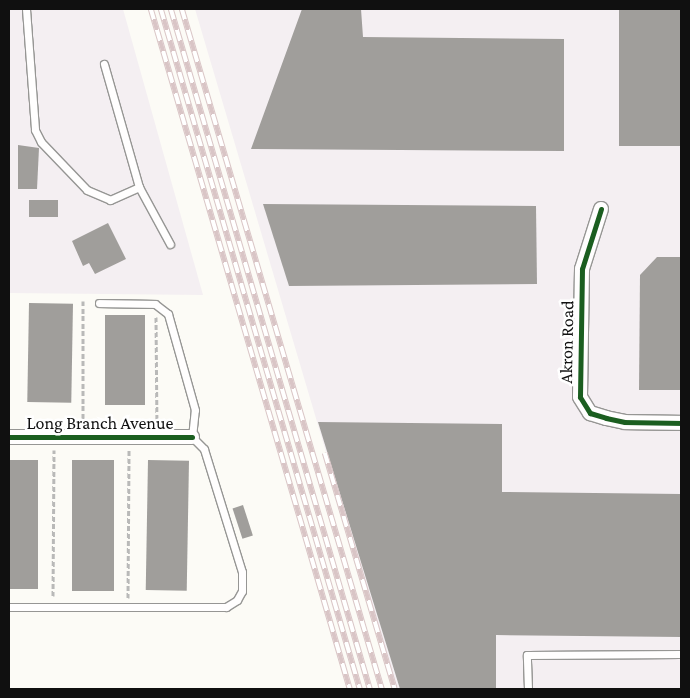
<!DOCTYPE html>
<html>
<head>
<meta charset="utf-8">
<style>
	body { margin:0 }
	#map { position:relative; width:690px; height:698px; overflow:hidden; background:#fcfbf6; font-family:"Crimson Pro",serif }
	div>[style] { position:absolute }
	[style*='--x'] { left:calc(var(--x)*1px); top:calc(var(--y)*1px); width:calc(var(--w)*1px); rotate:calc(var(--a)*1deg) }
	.industrial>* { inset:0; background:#f4eff2 }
	.building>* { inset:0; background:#a09e9b; transform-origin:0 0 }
	.path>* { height:3px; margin-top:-1.5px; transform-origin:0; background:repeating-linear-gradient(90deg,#b9b9b8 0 5px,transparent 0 7.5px) }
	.roads { filter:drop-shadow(1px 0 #969694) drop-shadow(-1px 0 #969694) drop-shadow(0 1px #969694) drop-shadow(0 -1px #969694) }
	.service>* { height:7px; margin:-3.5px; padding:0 3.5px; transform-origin:3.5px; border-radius:3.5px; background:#fffefe }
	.minor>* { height:14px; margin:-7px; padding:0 7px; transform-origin:7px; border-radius:7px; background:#fffefe }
	.rail>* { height:5.5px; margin-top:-2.75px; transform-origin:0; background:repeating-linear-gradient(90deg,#fff 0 11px,#d9c5c6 0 22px); box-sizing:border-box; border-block:1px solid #d9c5c6 }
	.cycleway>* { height:5px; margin:-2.5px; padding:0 2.5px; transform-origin:2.5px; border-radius:2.5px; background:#1b5e20 }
	span { translate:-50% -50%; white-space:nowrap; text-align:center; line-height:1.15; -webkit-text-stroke:5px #fff; paint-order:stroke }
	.street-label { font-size:18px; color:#101010 }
	.frame { position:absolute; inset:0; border:10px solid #101010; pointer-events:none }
</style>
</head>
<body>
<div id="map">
	<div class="industrial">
		<div style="clip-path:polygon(9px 9px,123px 9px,203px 295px,9px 293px)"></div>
		<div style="clip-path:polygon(195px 9px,681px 9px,681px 689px,396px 689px)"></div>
	</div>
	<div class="building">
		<div style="clip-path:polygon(302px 9px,361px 9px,363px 37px,564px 39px,564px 151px,251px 149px)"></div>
		<div style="left:619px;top:9px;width:62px;height:137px"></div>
		<div style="clip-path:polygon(18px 145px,39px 148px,37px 189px,18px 189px)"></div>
		<div style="left:29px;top:200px;width:29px;height:17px"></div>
		<div style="clip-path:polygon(263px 204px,536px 206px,537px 284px,289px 286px)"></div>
		<div style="clip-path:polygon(108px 223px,126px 259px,95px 274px,89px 263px,83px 266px,72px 241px)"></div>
		<div style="clip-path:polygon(657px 257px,681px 257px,681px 390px,639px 390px,640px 275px)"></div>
		<div style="left:29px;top:303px;width:44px;height:99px;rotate:1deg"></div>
		<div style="left:105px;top:315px;width:40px;height:90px"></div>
		<div style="clip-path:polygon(318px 422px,502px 424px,502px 492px,681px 494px,681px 637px,496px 635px,496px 689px,400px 689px)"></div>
		<div style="left:9px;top:460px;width:29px;height:129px"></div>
		<div style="left:72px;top:460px;width:42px;height:131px"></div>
		<div style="left:148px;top:460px;width:41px;height:130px;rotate:1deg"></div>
		<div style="left:243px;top:505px;width:32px;height:11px;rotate:72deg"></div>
	</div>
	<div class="path">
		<div style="--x:83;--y:301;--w:123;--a:90"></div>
		<div style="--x:156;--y:317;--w:106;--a:89.5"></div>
		<div style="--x:53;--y:596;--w:146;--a:-89.6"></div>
		<div style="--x:128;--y:598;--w:148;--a:-89.6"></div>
	</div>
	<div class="roads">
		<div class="service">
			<div style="--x:26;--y:9;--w:121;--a:85.7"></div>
			<div style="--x:35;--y:130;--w:13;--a:63"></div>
			<div style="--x:41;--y:142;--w:66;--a:46.2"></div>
			<div style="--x:87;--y:190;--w:25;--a:23"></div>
			<div style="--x:110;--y:200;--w:32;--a:-24"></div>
			<div style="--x:139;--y:187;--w:128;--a:-105.9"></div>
			<div style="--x:139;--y:187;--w:65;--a:61.5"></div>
			<div style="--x:9;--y:607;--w:217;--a:0"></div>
			<div style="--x:226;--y:607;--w:13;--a:-32"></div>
			<div style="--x:237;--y:600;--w:10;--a:-61"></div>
			<div style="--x:242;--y:591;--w:19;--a:-90"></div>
			<div style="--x:242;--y:572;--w:129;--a:-107.2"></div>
			<div style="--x:204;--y:449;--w:17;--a:-135"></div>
			<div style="--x:192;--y:437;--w:27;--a:-84"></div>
			<div style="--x:195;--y:410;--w:100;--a:-105.7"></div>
			<div style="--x:168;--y:314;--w:16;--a:-142"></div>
			<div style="--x:155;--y:304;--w:56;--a:-179"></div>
			<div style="--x:528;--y:689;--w:34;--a:-92"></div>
			<div style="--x:527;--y:655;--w:154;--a:-0.4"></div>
		</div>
		<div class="minor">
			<div style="--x:601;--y:209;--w:63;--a:107.6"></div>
			<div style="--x:582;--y:269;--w:128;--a:90.9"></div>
			<div style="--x:580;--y:397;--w:19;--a:58"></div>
			<div style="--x:590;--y:413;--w:17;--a:17"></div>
			<div style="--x:606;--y:418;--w:19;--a:12"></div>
			<div style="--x:625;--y:422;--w:56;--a:1"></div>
			<div style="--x:9;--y:437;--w:183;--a:0"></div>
		</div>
	</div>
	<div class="rail">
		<div style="--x:151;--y:9;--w:709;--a:73.69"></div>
		<div style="--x:161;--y:9;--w:709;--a:73.69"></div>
		<div style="--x:171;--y:9;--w:709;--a:73.69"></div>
		<div style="--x:182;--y:9;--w:709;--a:73.61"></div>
		<div style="--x:325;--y:453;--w:246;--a:73.5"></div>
	</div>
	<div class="cycleway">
		<div style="--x:601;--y:209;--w:63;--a:107.6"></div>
		<div style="--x:582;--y:269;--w:128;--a:90.9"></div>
		<div style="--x:580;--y:397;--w:19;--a:58"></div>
		<div style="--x:590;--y:413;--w:17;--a:17"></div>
		<div style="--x:606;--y:418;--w:19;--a:12"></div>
		<div style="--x:625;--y:422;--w:56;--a:1"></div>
		<div style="--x:9;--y:437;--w:183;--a:0"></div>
	</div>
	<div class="street-label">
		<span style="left:567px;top:342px;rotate:-89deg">Akron Road</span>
		<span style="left:100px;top:423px">Long Branch Avenue</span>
	</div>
	<div class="frame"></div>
</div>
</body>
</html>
